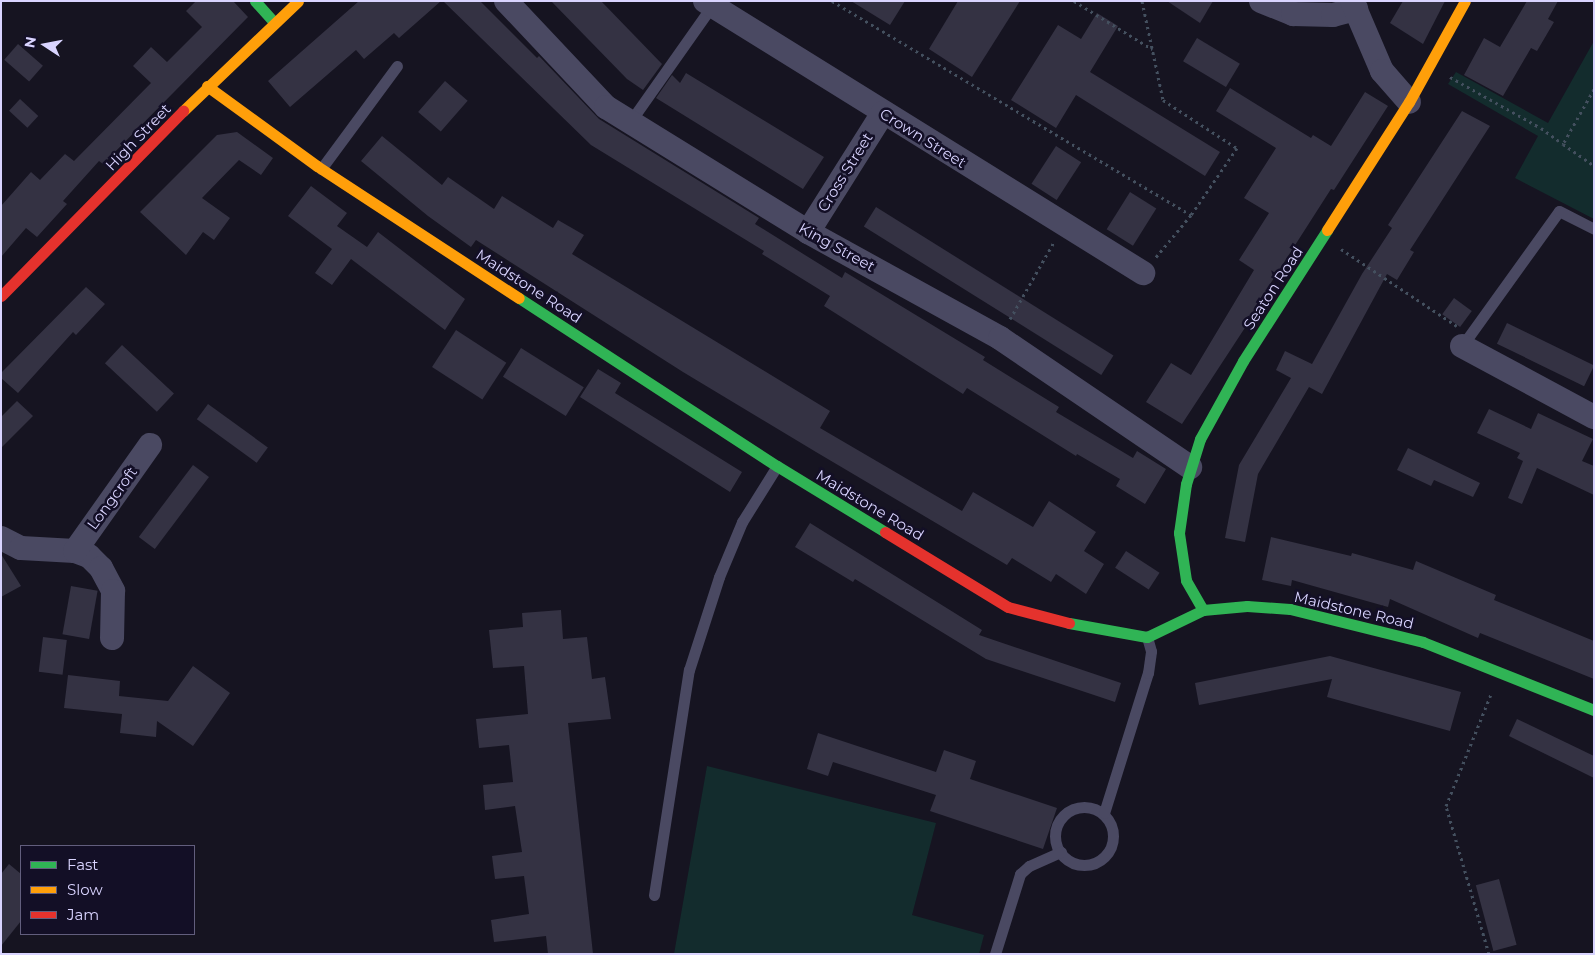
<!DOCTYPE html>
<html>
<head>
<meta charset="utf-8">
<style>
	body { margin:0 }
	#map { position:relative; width:1595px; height:955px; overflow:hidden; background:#161421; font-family:Montserrat,sans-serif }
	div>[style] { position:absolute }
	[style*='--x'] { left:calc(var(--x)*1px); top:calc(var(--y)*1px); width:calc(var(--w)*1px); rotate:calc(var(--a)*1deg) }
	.green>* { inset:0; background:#132c2d }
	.building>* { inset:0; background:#343243; transform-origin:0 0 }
	.path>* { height:3px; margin-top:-1.5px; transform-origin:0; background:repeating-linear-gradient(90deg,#44505f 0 2.5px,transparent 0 6.5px) }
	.lane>* { height:11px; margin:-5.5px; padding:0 5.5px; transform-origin:5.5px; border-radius:5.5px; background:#4a4962 }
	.lane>.ring { margin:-5.5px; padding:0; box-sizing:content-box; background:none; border:11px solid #4a4962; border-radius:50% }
	.street>* { height:24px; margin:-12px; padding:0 12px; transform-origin:12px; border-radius:12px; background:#4a4962 }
	.fast>* { height:11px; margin:-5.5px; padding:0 5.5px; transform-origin:5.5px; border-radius:5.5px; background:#30b455 }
	.slow>* { height:11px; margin:-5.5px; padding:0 5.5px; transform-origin:5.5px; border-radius:5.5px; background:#ff9f0a }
	.jam>* { height:11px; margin:-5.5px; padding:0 5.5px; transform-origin:5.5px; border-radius:5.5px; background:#e5322d }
	span { translate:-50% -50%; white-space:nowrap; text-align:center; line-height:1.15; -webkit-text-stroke:5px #130f26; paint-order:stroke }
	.street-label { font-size:15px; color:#d9d4ff }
	.frame { position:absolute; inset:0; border:2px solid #d9d4ff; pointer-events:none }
	.legend { position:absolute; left:20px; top:845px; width:175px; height:90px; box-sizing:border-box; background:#130f26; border:1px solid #625e7d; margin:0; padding:6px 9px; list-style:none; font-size:15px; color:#d9d4ff }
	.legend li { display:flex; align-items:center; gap:10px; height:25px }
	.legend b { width:25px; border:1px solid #625e7d }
	.north { position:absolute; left:20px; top:20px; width:50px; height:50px; -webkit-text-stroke:4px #130f26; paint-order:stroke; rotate:281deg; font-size:14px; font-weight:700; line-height:20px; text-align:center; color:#d9d4ff }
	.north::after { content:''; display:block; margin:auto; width:18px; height:22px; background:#d9d4ff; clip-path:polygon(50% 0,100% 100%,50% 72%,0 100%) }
</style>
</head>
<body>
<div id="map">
	<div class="green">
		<div style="clip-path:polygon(1594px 41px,1594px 219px,1515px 178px,1538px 136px,1448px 84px,1456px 72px,1548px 123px)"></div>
		<div style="clip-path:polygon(707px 766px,936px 823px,912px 915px,984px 935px,979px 954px,674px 954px)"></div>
	</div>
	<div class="building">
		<div style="clip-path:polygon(196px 1px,233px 1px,248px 17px,103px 164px,99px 161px,63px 201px,67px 204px,37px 237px,26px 228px,1px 257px,1px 206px,31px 172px,40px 180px,65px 154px,74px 161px,151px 83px,133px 66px,151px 47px,167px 62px,202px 27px,186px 11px)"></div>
		<div style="clip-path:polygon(359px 1px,441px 1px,399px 38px,394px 33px,364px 59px,356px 50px,290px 107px,268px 81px)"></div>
		<div style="clip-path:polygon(443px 1px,480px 1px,537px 58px,539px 56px,599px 119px,759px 218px,755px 224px,842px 278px,845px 272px,985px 357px,983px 360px,1059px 407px,1056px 412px,1133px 458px,1137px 451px,1166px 469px,1145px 504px,1116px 486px,1120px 479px,1077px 454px,1076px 456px,967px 388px,963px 394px,824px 306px,830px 296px,762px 254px,764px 251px,591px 145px)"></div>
		<div style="clip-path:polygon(551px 1px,601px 1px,662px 64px,643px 90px,627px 79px)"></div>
		<div style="clip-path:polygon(851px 1px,905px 1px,890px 25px)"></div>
		<div style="clip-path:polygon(958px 1px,1020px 1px,972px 77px,929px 49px)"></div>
		<div style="clip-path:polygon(1167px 1px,1213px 1px,1200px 23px)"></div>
		<div style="clip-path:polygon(1403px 1px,1445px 1px,1423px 44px,1390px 23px)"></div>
		<div style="clip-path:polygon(1527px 1px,1558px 1px,1548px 19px,1554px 22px,1537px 51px,1531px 48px,1503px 96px,1464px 75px,1484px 38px,1500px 47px)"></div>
		<div style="clip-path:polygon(1097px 13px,1118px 26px,1090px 72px,1220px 152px,1205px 176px,1076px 95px,1056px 128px,1011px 100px,1058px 25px,1081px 39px)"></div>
		<div style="left:1197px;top:38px;width:50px;height:27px;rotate:31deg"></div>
		<div style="left:18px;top:44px;width:33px;height:21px;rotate:41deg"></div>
		<div style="clip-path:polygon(686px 73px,824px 157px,803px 189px,656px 98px,672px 75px,680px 83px)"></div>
		<div style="left:445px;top:81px;width:30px;height:41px;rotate:41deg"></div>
		<div style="clip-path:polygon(1230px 88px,1311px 138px,1313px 135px,1331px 146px,1365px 92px,1388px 106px,1334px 190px,1331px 189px,1267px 289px,1269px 291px,1182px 424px,1146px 402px,1171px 363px,1191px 375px,1254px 270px,1239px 260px,1269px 213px,1244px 198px,1276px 148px,1216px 111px)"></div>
		<div style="left:20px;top:99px;width:25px;height:16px;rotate:43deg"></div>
		<div style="clip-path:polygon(1462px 111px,1490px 126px,1410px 250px,1414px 252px,1397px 280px,1387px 274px,1322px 394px,1309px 387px,1258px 474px,1245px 542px,1225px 538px,1239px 465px,1291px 378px,1276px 370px,1285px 351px,1312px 364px,1362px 274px,1392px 228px,1388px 225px)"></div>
		<div style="clip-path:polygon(237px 132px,273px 158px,261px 175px,239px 160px,202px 198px,230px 218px,214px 240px,203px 232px,186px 255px,140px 212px,217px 135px)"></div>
		<div style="clip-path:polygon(382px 136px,442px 185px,448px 177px,494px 209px,502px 196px,553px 228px,558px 220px,584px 235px,572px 254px,830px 411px,820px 428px,962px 511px,973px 492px,1033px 527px,1049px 501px,1096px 532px,1084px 551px,1104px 564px,1086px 594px,1056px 574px,1051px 582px,1012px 558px,1007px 565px,816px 452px,683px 372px,476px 240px,471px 247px,428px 216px,361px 161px)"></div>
		<div style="left:1056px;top:146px;width:30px;height:45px;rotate:33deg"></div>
		<div style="clip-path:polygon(311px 186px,347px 213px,337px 226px,367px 247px,378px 232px,465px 299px,445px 330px,351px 259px,332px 285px,315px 273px,332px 249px,288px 216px)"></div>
		<div style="left:1130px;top:192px;width:31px;height:44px;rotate:32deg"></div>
		<div style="left:876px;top:207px;width:280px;height:23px;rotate:32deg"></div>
		<div style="clip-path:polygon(86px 287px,105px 304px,76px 335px,73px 332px,18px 393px,1px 378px,1px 373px)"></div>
		<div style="left:1454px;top:298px;width:22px;height:20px;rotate:36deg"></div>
		<div style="left:1507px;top:323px;width:97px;height:23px;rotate:26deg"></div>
		<div style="left:456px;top:330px;width:60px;height:44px;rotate:33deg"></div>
		<div style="left:122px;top:345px;width:71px;height:25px;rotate:43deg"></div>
		<div style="left:521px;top:348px;width:74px;height:34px;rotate:32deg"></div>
		<div style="clip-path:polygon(598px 369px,621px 383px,615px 393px,742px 472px,730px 492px,580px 397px)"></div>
		<div style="clip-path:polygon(17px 401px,33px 416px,1px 448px,1px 417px)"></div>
		<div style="left:208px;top:404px;width:74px;height:19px;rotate:36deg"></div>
		<div style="clip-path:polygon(1489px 409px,1531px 429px,1538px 413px,1593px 439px,1582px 461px,1594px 466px,1594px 495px,1537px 468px,1522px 504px,1508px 498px,1523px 461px,1517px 458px,1520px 453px,1477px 433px)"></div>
		<div style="clip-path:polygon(1408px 448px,1480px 483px,1473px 497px,1434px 480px,1431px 486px,1397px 470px)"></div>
		<div style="left:193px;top:465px;width:20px;height:90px;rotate:37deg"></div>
		<div style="clip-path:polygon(810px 523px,982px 630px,979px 635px,1121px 683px,1115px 702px,986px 659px,855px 579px,853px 582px,795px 547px)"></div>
		<div style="clip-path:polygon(1271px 537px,1351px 556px,1352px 553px,1413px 570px,1416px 561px,1496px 595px,1494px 600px,1594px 641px,1594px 679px,1480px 633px,1478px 638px,1390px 599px,1388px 607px,1292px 580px,1291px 586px,1262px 580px)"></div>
		<div style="left:1126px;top:551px;width:40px;height:20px;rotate:33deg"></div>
		<div style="clip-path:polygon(1px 554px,21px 586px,1px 597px)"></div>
		<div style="left:71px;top:586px;width:27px;height:49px;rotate:10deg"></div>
		<div style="clip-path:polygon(561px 610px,563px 639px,587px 637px,592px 679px,605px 677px,611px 719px,568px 723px,593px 954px,548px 954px,546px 936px,494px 942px,491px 920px,529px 914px,524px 876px,495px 879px,492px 856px,522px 852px,515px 806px,485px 810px,483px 785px,513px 782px,509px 745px,479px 748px,476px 719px,528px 714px,524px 666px,493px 668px,489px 630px,523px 627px,522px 613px)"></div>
		<div style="left:43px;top:637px;width:24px;height:35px;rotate:7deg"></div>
		<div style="clip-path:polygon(1330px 656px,1461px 692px,1450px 731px,1327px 697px,1332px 679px,1199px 705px,1195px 683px)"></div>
		<div style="clip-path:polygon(193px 666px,230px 693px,193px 746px,157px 721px,156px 737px,120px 733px,122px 714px,64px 708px,68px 675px,120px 681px,119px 696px,168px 701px)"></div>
		<div style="clip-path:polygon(1517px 719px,1594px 756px,1594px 778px,1509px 736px)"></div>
		<div style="clip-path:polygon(818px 733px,936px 772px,944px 750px,976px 761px,970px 779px,1057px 808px,1043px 849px,930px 811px,936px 795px,833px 762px,828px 776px,807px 769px)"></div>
		<div style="clip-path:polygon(9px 864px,21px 874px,21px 921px,1px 946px,1px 874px)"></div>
		<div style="left:1499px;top:879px;width:68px;height:24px;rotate:75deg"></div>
	</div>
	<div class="path">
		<div style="--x:832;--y:1;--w:418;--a:30.8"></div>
		<div style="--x:1074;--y:1;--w:92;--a:31.6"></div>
		<div style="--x:1142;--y:1;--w:101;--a:78"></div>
		<div style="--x:1163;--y:100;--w:88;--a:33"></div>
		<div style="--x:1237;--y:148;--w:81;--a:124.5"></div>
		<div style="--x:1191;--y:215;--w:55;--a:129.8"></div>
		<div style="--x:1450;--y:77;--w:104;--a:29.3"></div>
		<div style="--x:1541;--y:128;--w:27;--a:36"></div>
		<div style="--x:1594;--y:89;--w:63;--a:119.4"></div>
		<div style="--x:1563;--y:144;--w:38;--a:35"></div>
		<div style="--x:1341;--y:249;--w:139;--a:33.6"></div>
		<div style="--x:1010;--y:319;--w:89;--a:-60.3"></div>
		<div style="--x:1489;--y:954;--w:154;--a:-106.2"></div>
		<div style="--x:1446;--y:806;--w:121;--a:-68.1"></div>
	</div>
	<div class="lane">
		<div style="--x:630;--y:122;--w:141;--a:-54.8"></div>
		<div style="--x:321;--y:169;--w:128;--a:-53.6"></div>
		<div style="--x:1462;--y:346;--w:166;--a:-54.3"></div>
		<div style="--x:1559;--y:211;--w:39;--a:27"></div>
		<div class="ring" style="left:1055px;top:807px;width:47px;height:47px"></div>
		<div style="--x:1104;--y:813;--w:147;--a:-72.6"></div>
		<div style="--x:1148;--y:673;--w:22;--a:-82"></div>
		<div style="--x:1151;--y:651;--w:15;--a:-106"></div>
		<div style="--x:654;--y:895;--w:228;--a:-81.2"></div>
		<div style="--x:689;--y:670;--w:98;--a:-72.1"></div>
		<div style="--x:719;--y:577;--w:60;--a:-67.3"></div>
		<div style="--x:742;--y:522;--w:66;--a:-58"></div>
		<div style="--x:995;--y:954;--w:84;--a:-72.6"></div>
		<div style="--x:1020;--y:874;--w:12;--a:-42"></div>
		<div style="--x:1029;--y:866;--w:35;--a:-24"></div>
	</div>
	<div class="street">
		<div style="--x:506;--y:1;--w:146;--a:46.7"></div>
		<div style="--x:606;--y:107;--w:238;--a:31.7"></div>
		<div style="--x:808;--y:232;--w:219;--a:28.9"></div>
		<div style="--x:1000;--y:338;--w:230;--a:34.2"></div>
		<div style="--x:705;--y:1;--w:516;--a:31.84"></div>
		<div style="--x:1261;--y:1;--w:35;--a:22"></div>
		<div style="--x:1293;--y:14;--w:40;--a:1.4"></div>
		<div style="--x:1333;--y:15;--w:24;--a:-15"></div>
		<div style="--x:1352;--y:1;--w:76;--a:66.8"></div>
		<div style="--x:1382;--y:71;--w:41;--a:48.9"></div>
		<div style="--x:808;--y:232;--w:141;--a:-57.8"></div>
		<div style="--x:1462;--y:346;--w:150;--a:28.3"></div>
		<div style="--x:1;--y:538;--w:22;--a:27"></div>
		<div style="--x:21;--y:548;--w:54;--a:3.2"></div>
		<div style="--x:75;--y:551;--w:15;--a:20"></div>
		<div style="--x:89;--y:556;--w:17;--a:45"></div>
		<div style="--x:101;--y:568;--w:26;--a:62"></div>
		<div style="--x:113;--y:591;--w:47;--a:91.2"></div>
		<div style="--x:75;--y:551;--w:130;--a:-54.7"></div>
	</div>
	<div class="fast">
		<div style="--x:255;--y:1;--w:28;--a:48"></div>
		<div style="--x:519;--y:298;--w:308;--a:33.1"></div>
		<div style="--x:777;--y:466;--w:127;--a:31.4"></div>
		<div style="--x:1203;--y:610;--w:34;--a:-120"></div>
		<div style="--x:1186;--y:580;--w:48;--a:-98.5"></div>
		<div style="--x:1179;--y:533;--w:49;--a:-81.9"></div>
		<div style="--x:1186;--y:484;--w:47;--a:-72.7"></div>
		<div style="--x:1200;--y:439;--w:89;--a:-61.1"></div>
		<div style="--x:1243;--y:361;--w:156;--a:-57.3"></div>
		<div style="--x:1069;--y:623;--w:79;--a:10.2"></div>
		<div style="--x:1147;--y:637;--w:62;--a:-25.7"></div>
		<div style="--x:1203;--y:610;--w:44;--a:-5.2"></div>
		<div style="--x:1247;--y:606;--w:43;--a:4"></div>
		<div style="--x:1290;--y:609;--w:137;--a:13.9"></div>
		<div style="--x:1423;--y:642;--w:184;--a:21.7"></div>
	</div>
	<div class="slow">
		<div style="--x:207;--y:86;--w:136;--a:36"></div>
		<div style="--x:317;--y:166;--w:241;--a:33.2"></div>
		<div style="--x:183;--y:111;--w:159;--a:-43.7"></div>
		<div style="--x:1327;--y:230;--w:152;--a:-57.4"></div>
		<div style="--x:1409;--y:102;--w:115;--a:-61"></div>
	</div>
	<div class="jam">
		<div style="--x:1;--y:296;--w:260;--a:-45.5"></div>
		<div style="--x:885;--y:532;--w:144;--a:31.4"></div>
		<div style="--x:1008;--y:607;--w:63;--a:14.7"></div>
	</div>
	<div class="street-label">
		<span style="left:138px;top:137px;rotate:-46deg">High Street</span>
		<span style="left:923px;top:138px;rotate:32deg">Crown Street</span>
		<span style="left:845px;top:172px;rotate:-58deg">Cross Street</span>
		<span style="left:837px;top:247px;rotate:29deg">King Street</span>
		<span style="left:529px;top:286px;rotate:33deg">Maidstone Road</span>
		<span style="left:1273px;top:288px;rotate:-57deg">Seaton Road</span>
		<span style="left:112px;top:498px;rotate:-54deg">Longcroft</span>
		<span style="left:870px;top:505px;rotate:31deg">Maidstone Road</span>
		<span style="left:1354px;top:610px;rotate:13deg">Maidstone Road</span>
	</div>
	<div class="frame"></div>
	<ul class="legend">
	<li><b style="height:6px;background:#30b455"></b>Fast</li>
	<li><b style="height:6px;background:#ff9f0a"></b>Slow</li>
	<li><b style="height:6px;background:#e5322d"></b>Jam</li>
	</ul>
	<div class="north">N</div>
</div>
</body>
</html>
